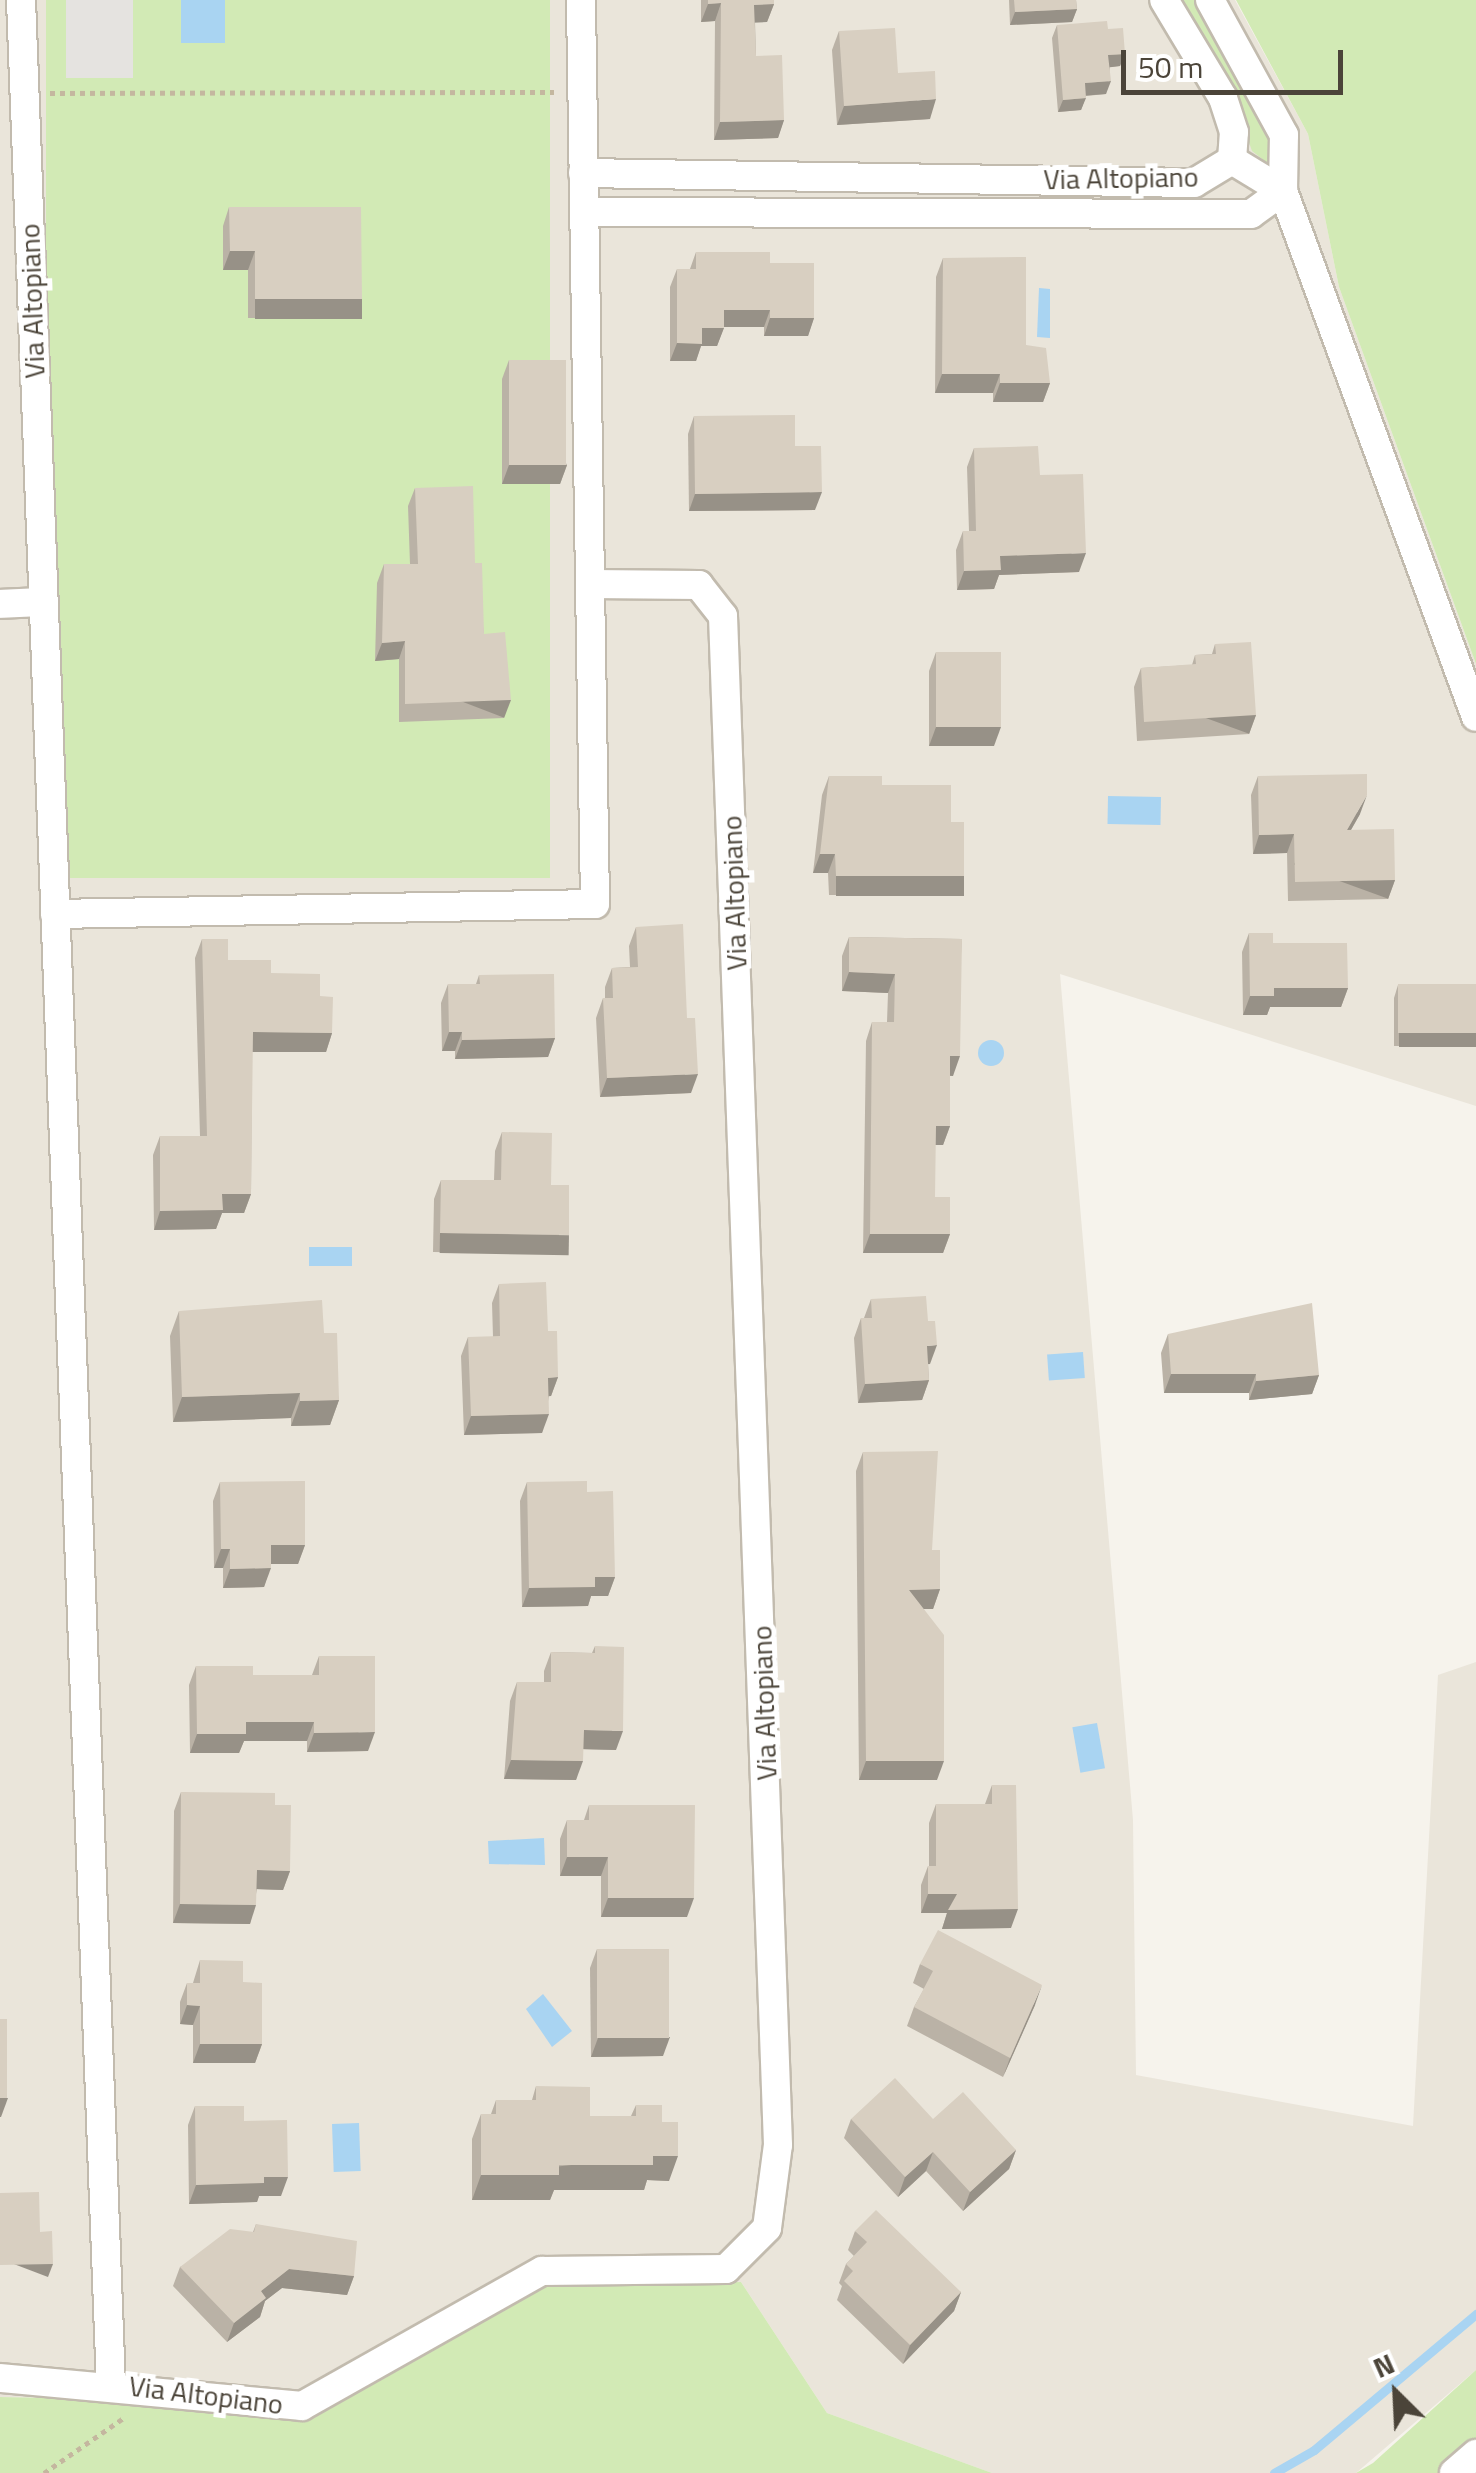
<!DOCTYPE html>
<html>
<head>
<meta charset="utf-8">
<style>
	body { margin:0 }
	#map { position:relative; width:1476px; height:2473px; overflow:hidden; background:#f6f3ec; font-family:"Titillium Web",sans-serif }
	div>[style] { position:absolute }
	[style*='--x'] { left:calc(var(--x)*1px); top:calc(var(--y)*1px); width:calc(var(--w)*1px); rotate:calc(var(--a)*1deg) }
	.residential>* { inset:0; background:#eae5da }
	.green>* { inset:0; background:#d2eab5; transform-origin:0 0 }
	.parking>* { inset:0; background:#e5e3e0; transform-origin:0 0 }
	.water>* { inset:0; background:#a9d4f2; transform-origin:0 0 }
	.round { border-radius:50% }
	.stream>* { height:9px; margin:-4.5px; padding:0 4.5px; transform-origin:4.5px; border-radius:4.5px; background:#a9d4f2 }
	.path>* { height:5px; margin-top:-2.5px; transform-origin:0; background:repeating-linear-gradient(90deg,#c4b79f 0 5px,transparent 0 10px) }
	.roads { filter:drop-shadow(2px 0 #c2bbae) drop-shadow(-2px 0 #c2bbae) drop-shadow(0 2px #c2bbae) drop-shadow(0 -2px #c2bbae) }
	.street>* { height:28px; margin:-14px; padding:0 14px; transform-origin:14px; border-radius:14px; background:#fff }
	.wall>* { inset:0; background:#bab2a6 }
	.shaded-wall>* { inset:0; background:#979187; transform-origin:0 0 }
	.building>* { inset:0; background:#d8cfc1; transform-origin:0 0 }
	span { translate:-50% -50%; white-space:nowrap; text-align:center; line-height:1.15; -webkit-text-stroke:10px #fff; paint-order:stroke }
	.street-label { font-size:28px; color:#4b4439 }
	.north { position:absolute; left:1346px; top:2343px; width:100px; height:100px; -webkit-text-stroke:8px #fff; paint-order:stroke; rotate:336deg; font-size:28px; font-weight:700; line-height:40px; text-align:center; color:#4b4439 }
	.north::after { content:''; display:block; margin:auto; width:35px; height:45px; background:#4b4439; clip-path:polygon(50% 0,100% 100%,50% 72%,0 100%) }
	.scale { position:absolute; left:1121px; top:50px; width:222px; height:45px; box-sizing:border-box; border:5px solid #4b4439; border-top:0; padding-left:12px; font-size:30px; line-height:35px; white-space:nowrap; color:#4b4439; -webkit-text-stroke:8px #fff; paint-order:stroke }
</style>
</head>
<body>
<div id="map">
	<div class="residential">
		<div style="clip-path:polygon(0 0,1235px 0,1308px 134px,1339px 287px,1476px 664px,1476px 1106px,1060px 974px,1133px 1820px,1136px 2075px,1413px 2126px,1438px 1675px,1476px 1662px,1476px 2370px,1356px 2473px,992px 2473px,827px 2413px,741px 2282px,324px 2403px,0 2397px)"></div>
	</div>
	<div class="green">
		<div style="left:46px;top:0;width:504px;height:878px"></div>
		<div style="clip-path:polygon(1182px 0,1201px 0,1271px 135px,1274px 168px,1252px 151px,1228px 83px)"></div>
		<div style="clip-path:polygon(1236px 0,1476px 0,1476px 664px,1339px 287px,1308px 134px)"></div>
		<div style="clip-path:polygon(741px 2282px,827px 2413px,992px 2473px,0 2473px,0 2397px,324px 2403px,518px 2285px)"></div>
		<div style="clip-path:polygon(1476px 2370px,1476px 2473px,1356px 2473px,1373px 2463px)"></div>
	</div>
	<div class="parking">
		<div style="left:66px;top:0;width:67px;height:78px"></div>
	</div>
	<div class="water">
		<div style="left:181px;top:0;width:44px;height:43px"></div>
		<div style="clip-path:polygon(1039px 288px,1050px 289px,1050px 338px,1037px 337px)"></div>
		<div style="left:1108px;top:796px;width:53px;height:28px;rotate:1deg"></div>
		<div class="round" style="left:978px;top:1040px;width:26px;height:26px"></div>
		<div style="left:352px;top:1247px;width:19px;height:43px;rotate:90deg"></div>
		<div style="left:1083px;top:1352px;width:26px;height:36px;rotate:86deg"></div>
		<div style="left:1097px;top:1723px;width:46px;height:25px;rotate:80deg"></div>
		<div style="clip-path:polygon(544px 1838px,545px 1865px,489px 1864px,488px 1841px)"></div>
		<div style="clip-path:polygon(543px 1994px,572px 2031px,552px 2047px,526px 2009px)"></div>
		<div style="left:359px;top:2123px;width:48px;height:27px;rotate:88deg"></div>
	</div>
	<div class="stream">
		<div style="--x:1274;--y:2473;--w:46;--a:-29.9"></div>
		<div style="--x:1314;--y:2450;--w:212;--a:-40"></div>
	</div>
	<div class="path">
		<div style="--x:50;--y:93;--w:504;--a:-0.11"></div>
		<div style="--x:44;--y:2473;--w:98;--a:-34.7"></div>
	</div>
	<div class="roads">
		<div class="street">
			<div style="--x:21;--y:0;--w:2386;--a:87.84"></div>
			<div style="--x:1232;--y:160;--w:60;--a:31.3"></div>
			<div style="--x:1283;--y:191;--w:560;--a:69.85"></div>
			<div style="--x:583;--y:173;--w:611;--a:0.94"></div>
			<div style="--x:1194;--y:183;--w:44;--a:-31.2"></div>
			<div style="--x:1232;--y:160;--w:28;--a:-86"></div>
			<div style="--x:1234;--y:132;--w:36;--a:-108"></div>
			<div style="--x:1223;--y:98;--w:114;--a:-121"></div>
			<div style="--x:584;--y:212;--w:667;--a:0.17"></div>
			<div style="--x:1251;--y:214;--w:39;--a:-36"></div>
			<div style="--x:1283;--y:191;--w:56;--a:-89"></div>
			<div style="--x:1284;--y:135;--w:154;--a:-118.7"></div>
			<div style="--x:0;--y:604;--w:43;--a:-2.7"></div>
			<div style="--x:55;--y:914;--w:540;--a:-1.06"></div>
			<div style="--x:595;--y:904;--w:904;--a:-90.89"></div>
			<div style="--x:0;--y:2378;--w:303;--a:5.3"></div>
			<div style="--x:302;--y:2406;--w:275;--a:-29.4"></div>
			<div style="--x:542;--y:2271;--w:184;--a:-0.6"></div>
			<div style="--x:726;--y:2269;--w:58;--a:-45"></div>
			<div style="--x:767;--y:2228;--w:84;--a:-82.5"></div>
			<div style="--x:778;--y:2145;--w:1530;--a:-92.06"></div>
			<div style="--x:723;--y:616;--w:39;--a:-128"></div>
			<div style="--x:699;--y:585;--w:109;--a:-179.5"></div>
			<div style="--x:1454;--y:2473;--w:29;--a:-41"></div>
		</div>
	</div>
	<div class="wall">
		<div style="clip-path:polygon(701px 0,774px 0,774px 4px,767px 22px,755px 22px,756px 56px,784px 120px,778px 138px,714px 140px,715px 21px,701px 22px)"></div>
		<div style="clip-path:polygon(1009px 0,1076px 0,1077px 9px,1072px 22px,1010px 25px)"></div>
		<div style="clip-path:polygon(1057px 25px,1108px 29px,1125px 54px,1120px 66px,1110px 67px,1106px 94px,1086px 96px,1081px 110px,1058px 112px,1052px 38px)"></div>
		<div style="clip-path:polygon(839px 31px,898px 73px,930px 119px,837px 125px,832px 50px)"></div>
		<div style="clip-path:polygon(229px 207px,355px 318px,248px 318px,248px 270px,223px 270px,223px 226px)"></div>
		<div style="clip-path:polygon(696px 252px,770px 263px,814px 318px,808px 336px,764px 336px,764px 327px,724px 327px,717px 346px,701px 346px,696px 361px,670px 361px,670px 287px,677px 269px,690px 269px)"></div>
		<div style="clip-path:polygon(943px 258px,1026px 345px,1050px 383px,1043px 402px,993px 402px,993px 393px,935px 393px,936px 277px)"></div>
		<div style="clip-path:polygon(509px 360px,567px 465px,560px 484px,502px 484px,502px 379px)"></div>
		<div style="clip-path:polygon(694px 416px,795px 446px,815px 510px,689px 511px,688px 434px)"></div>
		<div style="clip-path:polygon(974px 448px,1040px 475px,1079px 572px,999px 575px,994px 589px,957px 590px,956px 550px,963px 531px,969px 531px,967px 467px)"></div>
		<div style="clip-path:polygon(415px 488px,475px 563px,484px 634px,504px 718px,399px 722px,399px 659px,375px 661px,377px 583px,384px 564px,410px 564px,408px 506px)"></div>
		<div style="clip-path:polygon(1215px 644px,1256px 715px,1249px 734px,1137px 741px,1134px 687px,1141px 668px,1192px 665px,1195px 655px,1212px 654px)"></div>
		<div style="clip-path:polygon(936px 652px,994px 746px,929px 746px,929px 671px)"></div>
		<div style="clip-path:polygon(829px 776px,882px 785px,951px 822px,957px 895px,829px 895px,828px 873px,813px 873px,822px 795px)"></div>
		<div style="clip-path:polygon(1258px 776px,1360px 814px,1351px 830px,1395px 880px,1388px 899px,1288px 901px,1287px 853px,1253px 854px,1251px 795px)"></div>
		<div style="clip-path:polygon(636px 927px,691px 1093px,600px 1097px,596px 1018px,603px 998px,605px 998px,605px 987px,612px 968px,630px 967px,629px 946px)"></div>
		<div style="clip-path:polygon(1249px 933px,1273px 943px,1348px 988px,1341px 1007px,1270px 1007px,1267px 1015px,1243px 1015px,1242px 952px)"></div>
		<div style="clip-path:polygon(849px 937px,962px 939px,953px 1076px,950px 1076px,950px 1126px,943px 1145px,935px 1145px,935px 1197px,950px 1234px,943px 1253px,863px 1253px,866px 1041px,872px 1022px,887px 1022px,888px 993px,842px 991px,842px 956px)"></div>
		<div style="clip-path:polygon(202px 939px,228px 960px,271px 973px,320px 996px,332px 1033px,326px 1052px,252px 1052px,251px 1194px,244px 1213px,222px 1213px,216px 1229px,154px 1230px,153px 1155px,160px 1136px,200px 1136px,195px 958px)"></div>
		<div style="clip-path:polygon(479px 975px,555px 1038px,548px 1057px,455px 1059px,455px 1051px,442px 1051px,441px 1003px,448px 984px,476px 984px)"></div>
		<div style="clip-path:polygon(1398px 985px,1471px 1046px,1394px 1046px,1394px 998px)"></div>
		<div style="clip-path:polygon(502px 1132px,551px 1185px,562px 1254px,433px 1252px,434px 1199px,441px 1180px,494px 1180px,495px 1151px)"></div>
		<div style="clip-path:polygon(499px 1284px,548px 1331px,558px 1377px,551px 1396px,549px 1396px,542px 1433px,464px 1435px,461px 1356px,468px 1337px,493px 1337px,492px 1303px)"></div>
		<div style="clip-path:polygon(871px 1299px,930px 1364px,928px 1364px,929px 1380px,922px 1400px,858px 1403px,854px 1338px,861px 1318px,864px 1318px)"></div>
		<div style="clip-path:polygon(179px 1311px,324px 1333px,339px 1400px,330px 1425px,291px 1426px,291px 1418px,173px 1422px,170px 1336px)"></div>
		<div style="clip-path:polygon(1168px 1334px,1319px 1375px,1312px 1394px,1249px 1400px,1249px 1393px,1164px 1393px,1161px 1353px)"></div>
		<div style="clip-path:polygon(863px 1452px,932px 1550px,940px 1589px,933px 1609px,924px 1609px,937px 1780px,859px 1780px,856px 1471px)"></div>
		<div style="clip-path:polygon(220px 1482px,305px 1545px,298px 1564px,271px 1564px,264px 1587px,223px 1588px,223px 1568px,214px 1568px,213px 1501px)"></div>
		<div style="clip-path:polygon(527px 1482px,587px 1492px,615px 1577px,608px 1596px,591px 1596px,588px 1606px,522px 1607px,520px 1501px)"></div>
		<div style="clip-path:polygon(595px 1646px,616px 1750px,583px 1749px,576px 1780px,504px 1779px,510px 1701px,517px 1682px,544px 1682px,544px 1671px,551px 1652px,592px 1653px)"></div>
		<div style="clip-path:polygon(319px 1656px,368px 1751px,307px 1752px,307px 1741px,244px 1741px,239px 1753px,190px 1753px,189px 1685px,196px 1666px,253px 1675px,312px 1675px)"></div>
		<div style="clip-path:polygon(992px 1785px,1011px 1928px,942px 1929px,947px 1913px,921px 1913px,921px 1885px,928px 1866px,929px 1866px,929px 1823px,936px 1804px,985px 1804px)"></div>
		<div style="clip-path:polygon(181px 1792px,275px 1805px,290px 1871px,283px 1890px,257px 1889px,250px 1924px,173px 1923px,174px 1811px)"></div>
		<div style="clip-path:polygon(589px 1805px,687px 1917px,601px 1917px,601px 1876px,560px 1876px,560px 1839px,567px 1820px,584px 1820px)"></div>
		<div style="clip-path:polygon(597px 1949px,663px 2056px,591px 2057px,590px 1968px)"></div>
		<div style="clip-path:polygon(200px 1960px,243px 1982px,262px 2044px,255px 2063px,193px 2063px,193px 2025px,180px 2024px,180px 2002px,187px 1983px,193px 1983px)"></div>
		<div style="clip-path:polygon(920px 1964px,1035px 2005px,1003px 2077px,907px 2026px,914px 2007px,924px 1989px,913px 1983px)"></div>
		<div style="clip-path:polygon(536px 2086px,590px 2116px,631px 2116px,636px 2105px,662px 2122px,669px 2181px,647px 2180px,644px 2190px,554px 2190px,550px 2200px,472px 2200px,472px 2139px,481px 2114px,491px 2114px,496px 2100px,532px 2100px)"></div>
		<div style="clip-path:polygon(195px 2106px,244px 2121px,281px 2196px,259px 2196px,257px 2202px,189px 2204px,188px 2125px)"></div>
		<div style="clip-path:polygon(851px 2119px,933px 2119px,1016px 2150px,1009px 2169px,963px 2211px,926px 2171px,898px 2197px,844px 2138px)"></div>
		<div style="clip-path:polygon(256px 2224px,354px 2276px,347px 2295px,282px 2288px,265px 2301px,260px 2317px,227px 2342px,173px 2286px,180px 2267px,253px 2232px)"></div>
		<div style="clip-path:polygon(855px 2231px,961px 2292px,954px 2311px,903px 2364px,837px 2300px,842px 2286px,839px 2283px,846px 2264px,854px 2256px,848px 2250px)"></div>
	</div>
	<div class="shaded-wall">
		<div style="clip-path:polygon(721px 3px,715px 21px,701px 22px,708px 4px)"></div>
		<div style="clip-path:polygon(774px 4px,767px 22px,748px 23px,754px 5px)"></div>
		<div style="clip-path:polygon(1077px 9px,1072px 22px,1010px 25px,1015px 12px)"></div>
		<div style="clip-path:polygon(1125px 54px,1120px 66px,1104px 68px,1108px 55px)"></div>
		<div style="clip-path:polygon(1111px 81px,1106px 94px,1080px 96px,1085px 83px)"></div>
		<div style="clip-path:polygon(1086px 98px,1081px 110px,1058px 112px,1063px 100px)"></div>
		<div style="clip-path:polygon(936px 99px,930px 119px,837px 125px,844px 106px)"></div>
		<div style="clip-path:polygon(784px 120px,778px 138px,714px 140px,720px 122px)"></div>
		<div style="clip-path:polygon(230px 251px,255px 251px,248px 270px,223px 270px)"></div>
		<div style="left:255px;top:299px;width:107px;height:20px"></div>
		<div style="clip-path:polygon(724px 310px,770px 310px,764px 327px,717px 327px)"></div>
		<div style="clip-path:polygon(770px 318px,814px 318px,808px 336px,764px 336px)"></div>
		<div style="clip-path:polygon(702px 328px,724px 328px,717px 346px,701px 346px,696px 361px,670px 361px,677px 343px)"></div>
		<div style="clip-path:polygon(942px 374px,1000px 374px,993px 393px,935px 393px)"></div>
		<div style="clip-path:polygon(1000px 383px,1050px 383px,1043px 402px,993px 402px)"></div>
		<div style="clip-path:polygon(509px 465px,567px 465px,560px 484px,502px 484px)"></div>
		<div style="clip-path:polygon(822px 492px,815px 510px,689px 511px,695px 494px)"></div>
		<div style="clip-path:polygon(1086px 553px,1079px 572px,999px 575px,994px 589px,957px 590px,964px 571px,1000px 556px)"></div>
		<div style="clip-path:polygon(405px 641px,399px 659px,375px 661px,382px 643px)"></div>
		<div style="left:511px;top:700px;width:19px;height:106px;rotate:111deg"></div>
		<div style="left:1256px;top:715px;width:20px;height:112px;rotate:110deg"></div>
		<div style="clip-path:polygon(936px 727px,1001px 727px,994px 746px,929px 746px)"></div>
		<div style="clip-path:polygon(1367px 795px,1360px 814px,1340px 849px,1347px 830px)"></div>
		<div style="clip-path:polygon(1294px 834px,1287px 853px,1253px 854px,1259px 835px)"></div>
		<div style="clip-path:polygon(820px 854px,835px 854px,828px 873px,813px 873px)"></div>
		<div style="left:836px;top:876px;width:128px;height:20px"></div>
		<div style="left:1395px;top:880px;width:20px;height:100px;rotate:110deg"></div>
		<div style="clip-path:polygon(849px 972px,895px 974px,888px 993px,842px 991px)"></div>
		<div style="clip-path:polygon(1274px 988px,1348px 988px,1341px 1007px,1270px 1007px,1267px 1015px,1243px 1015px,1250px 996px)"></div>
		<div style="clip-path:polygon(253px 1032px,332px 1033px,326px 1052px,246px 1052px)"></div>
		<div style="clip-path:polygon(449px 1032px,462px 1032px,455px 1051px,442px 1051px)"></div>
		<div style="left:1399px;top:1033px;width:77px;height:14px"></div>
		<div style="clip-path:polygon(555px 1038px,548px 1057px,455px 1059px,462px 1040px)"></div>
		<div style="clip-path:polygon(950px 1056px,960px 1056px,953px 1076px,943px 1075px)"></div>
		<div style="clip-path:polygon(698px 1074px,691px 1093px,600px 1097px,607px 1078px)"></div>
		<div style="clip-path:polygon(936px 1126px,950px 1126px,943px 1145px,929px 1145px)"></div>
		<div style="clip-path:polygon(222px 1194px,251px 1194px,244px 1213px,222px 1213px,216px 1229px,154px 1230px,160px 1211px)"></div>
		<div style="left:440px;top:1233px;width:129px;height:20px;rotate:1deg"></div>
		<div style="clip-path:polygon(870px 1234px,950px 1234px,943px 1253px,863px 1253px)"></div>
		<div style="clip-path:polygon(937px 1345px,930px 1364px,920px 1365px,927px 1346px)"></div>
		<div style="clip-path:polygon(1171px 1374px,1256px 1374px,1249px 1393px,1164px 1393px)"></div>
		<div style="clip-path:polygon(1319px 1375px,1312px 1394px,1249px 1400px,1256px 1381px)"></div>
		<div style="clip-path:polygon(558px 1377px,551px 1396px,541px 1397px,548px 1378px)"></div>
		<div style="clip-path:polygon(929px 1380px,922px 1400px,858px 1403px,865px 1384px)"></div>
		<div style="clip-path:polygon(300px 1393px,291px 1418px,173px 1422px,182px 1397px)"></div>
		<div style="clip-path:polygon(339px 1400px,330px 1425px,291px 1426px,300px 1401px)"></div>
		<div style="clip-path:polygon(549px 1414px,542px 1433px,464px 1435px,471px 1416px)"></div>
		<div style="clip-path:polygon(271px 1545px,305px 1545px,298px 1564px,264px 1564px)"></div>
		<div style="clip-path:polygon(221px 1549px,230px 1549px,223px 1568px,214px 1568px)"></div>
		<div style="clip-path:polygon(271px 1568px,264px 1587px,223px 1588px,230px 1569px)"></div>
		<div style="clip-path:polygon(595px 1577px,615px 1577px,608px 1596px,591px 1596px,588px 1606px,522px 1607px,529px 1588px)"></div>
		<div style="clip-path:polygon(940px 1589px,933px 1609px,902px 1609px,909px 1590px)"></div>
		<div style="clip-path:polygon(246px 1722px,314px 1722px,307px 1741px,244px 1741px,239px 1753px,190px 1753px,197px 1734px)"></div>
		<div style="clip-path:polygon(584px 1730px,623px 1731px,616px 1750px,577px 1749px)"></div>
		<div style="clip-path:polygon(375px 1732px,368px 1751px,307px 1752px,314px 1733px)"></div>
		<div style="clip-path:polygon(511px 1760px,583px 1761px,576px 1780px,504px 1779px)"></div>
		<div style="clip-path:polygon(866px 1761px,944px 1761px,937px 1780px,859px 1780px)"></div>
		<div style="clip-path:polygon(567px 1857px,608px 1857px,601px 1876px,560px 1876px)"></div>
		<div style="clip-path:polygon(257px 1870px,290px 1871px,283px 1890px,250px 1889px)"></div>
		<div style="clip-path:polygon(928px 1894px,957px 1894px,1018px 1909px,1011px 1928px,942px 1929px,947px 1913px,921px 1913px)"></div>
		<div style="clip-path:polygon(608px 1898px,694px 1898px,687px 1917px,601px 1917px)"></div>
		<div style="clip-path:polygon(180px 1904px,256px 1905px,250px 1924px,173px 1923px)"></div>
		<div style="clip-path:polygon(1042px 1985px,1035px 2005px,1003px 2077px,1010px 2058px)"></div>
		<div style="clip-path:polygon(187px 2005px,200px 2006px,193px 2025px,180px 2024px)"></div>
		<div style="clip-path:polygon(670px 2037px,663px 2056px,591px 2057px,598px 2038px)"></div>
		<div style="clip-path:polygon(200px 2044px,262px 2044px,255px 2063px,193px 2063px)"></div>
		<div style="clip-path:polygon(0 2098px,8px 2098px,1px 2117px,0 2117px)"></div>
		<div style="clip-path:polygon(1016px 2150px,1009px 2169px,963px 2211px,970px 2192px)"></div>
		<div style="clip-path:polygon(933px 2152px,926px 2171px,898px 2197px,905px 2177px)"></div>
		<div style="clip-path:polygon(653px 2156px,678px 2156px,669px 2181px,647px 2180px,644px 2190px,554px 2190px,550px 2200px,472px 2200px,481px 2175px)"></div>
		<div style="clip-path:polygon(264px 2177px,288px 2177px,281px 2196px,259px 2196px,257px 2202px,189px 2204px,196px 2185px)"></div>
		<div style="left:53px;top:2264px;width:14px;height:53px;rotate:111deg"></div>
		<div style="clip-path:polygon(289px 2269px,354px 2276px,347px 2295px,282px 2288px,265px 2301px,260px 2317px,227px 2342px,234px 2323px,261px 2291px)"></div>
		<div style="clip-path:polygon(961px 2292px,954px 2311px,903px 2364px,910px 2345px)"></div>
	</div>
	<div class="building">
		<div style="clip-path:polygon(708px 0,774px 0,774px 4px,754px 5px,756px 56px,782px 55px,784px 120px,720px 122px,721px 3px,708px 4px)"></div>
		<div style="clip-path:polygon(1014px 0,1076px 0,1077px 9px,1015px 12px)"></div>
		<div style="clip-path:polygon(1107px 21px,1108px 29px,1123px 28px,1125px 54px,1108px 55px,1111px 81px,1085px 83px,1086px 98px,1063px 100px,1057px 25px)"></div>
		<div style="clip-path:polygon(895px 28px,898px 73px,935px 71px,936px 99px,844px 106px,839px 31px)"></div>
		<div style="clip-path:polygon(229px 207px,361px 207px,362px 299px,255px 299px,255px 251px,230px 251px)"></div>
		<div style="clip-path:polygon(696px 252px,770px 252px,770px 263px,814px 263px,814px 318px,770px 318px,770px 310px,724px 310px,724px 328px,702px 328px,702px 344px,677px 343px,677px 269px,696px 269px)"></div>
		<div style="clip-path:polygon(1026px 257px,1026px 345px,1046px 348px,1050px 383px,1000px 383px,1000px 374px,942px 374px,943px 258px)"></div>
		<div style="left:509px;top:360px;width:57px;height:105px"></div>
		<div style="clip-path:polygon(795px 415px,795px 446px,821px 446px,822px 492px,695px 494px,694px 416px)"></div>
		<div style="clip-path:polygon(1038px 446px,1040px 475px,1083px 474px,1086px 553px,1000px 556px,1001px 570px,964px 571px,963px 531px,976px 531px,974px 448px)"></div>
		<div style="clip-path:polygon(473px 486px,475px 563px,482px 563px,484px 634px,505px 632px,511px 700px,405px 704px,405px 641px,382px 643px,384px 564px,418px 564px,415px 488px)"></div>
		<div style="clip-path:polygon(1251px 642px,1256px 715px,1144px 722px,1141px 668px,1196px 664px,1195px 655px,1216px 654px,1215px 644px)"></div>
		<div style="left:936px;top:652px;width:65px;height:75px"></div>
		<div style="clip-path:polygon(1367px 774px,1367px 795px,1347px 830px,1394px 829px,1395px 880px,1295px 882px,1294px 834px,1259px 835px,1258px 776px)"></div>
		<div style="clip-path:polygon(829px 776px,882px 776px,882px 785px,951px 785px,951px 822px,964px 822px,964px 876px,836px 876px,835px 854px,820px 854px)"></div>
		<div style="clip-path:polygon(683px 924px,687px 1018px,695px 1018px,698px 1074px,607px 1078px,603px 998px,613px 998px,612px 968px,638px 967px,636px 927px)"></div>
		<div style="clip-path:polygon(1249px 933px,1273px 933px,1273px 943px,1347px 943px,1348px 988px,1274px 988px,1274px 996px,1250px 996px)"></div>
		<div style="clip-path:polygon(849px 937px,962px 939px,960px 1056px,950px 1056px,950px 1126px,936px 1126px,935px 1197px,950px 1197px,950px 1234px,870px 1234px,872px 1022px,894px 1022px,895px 974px,849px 972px)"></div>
		<div style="clip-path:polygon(202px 939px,228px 939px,228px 960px,271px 960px,271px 973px,320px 974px,320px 996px,333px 997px,332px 1033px,253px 1032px,251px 1194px,222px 1194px,223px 1210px,160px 1211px,160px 1136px,207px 1136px)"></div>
		<div style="clip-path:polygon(554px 974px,555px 1038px,462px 1040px,462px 1032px,449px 1032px,448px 984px,480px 984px,479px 975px)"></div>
		<div style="left:1476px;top:984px;width:49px;height:78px;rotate:90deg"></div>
		<div style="clip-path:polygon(502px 1132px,552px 1133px,551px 1185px,569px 1185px,569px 1235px,440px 1233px,441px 1180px,501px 1180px)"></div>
		<div style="clip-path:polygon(546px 1282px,548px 1331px,557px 1331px,558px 1377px,548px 1378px,549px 1414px,471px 1416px,468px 1337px,500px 1336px,499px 1284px)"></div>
		<div style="clip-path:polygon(926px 1296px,928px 1321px,935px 1321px,937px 1345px,927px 1346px,929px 1380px,865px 1384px,861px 1318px,872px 1318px,871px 1299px)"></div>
		<div style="clip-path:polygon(322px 1300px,324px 1333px,337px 1333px,339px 1400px,300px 1401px,300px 1393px,182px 1397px,179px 1311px)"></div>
		<div style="clip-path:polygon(1312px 1303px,1319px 1375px,1256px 1381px,1256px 1374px,1171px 1374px,1168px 1334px)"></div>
		<div style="clip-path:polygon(938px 1451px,932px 1550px,940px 1550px,940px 1589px,909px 1590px,944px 1635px,944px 1761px,866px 1761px,863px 1452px)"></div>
		<div style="clip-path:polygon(305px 1481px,305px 1545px,271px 1545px,271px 1568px,230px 1569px,230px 1549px,221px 1549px,220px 1482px)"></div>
		<div style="clip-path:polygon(587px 1481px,587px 1492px,613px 1491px,615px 1577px,595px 1577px,595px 1587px,529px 1588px,527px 1482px)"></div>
		<div style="clip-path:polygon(595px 1646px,624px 1647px,623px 1731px,584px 1730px,583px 1761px,511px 1760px,517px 1682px,551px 1682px,551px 1652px,595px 1653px)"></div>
		<div style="clip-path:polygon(319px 1656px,375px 1656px,375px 1732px,314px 1733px,314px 1722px,246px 1722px,246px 1734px,197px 1734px,196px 1666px,253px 1666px,253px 1675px,319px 1675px)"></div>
		<div style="clip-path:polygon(992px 1785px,1016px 1785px,1018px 1909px,948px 1910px,957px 1894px,928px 1894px,928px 1866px,936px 1866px,936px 1804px,992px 1804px)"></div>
		<div style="clip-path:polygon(181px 1792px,275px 1793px,275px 1805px,291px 1805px,290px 1871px,257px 1870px,256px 1905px,180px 1904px)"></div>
		<div style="clip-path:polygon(589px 1805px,695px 1805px,694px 1898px,608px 1898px,608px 1857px,567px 1857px,567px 1820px,589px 1820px)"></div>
		<div style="clip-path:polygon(938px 1930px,1042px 1985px,1010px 2058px,914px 2007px,933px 1971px,920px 1964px)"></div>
		<div style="left:597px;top:1949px;width:72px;height:89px"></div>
		<div style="clip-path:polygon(200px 1960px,243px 1961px,243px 1982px,262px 1983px,262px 2044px,200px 2044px,200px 2006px,187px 2005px,187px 1983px,200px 1983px)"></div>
		<div style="left:0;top:2019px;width:7px;height:79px"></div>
		<div style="clip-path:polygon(895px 2078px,933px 2119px,963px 2092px,1016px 2150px,970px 2192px,933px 2152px,905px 2177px,851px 2119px)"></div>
		<div style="clip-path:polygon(536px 2086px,590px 2087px,590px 2116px,636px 2116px,636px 2105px,662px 2105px,662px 2122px,678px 2122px,678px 2156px,653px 2156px,653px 2165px,559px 2165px,559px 2175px,481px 2175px,481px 2114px,496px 2114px,496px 2100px,536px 2100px)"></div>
		<div style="clip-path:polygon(195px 2106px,244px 2106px,244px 2121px,287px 2120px,288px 2177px,264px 2177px,264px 2183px,196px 2185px)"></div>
		<div style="clip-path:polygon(39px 2192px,40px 2232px,52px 2231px,53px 2264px,0 2265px,0 2193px)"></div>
		<div style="clip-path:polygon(876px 2210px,961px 2292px,910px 2345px,844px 2281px,853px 2271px,846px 2264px,867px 2242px,855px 2231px)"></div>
		<div style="clip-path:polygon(256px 2224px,357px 2241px,354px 2276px,289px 2269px,261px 2291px,266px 2298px,234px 2323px,180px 2267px,230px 2229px,254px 2232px)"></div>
	</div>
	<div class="street-label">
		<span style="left:1121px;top:178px;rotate:-1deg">Via Altopiano</span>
		<span style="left:32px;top:301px;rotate:-92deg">Via Altopiano</span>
		<span style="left:734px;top:893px;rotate:-92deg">Via Altopiano</span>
		<span style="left:764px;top:1703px;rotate:-92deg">Via Altopiano</span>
		<span style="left:206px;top:2395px;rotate:7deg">Via Altopiano</span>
	</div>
	<div class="north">N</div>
	<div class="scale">50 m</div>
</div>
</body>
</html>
